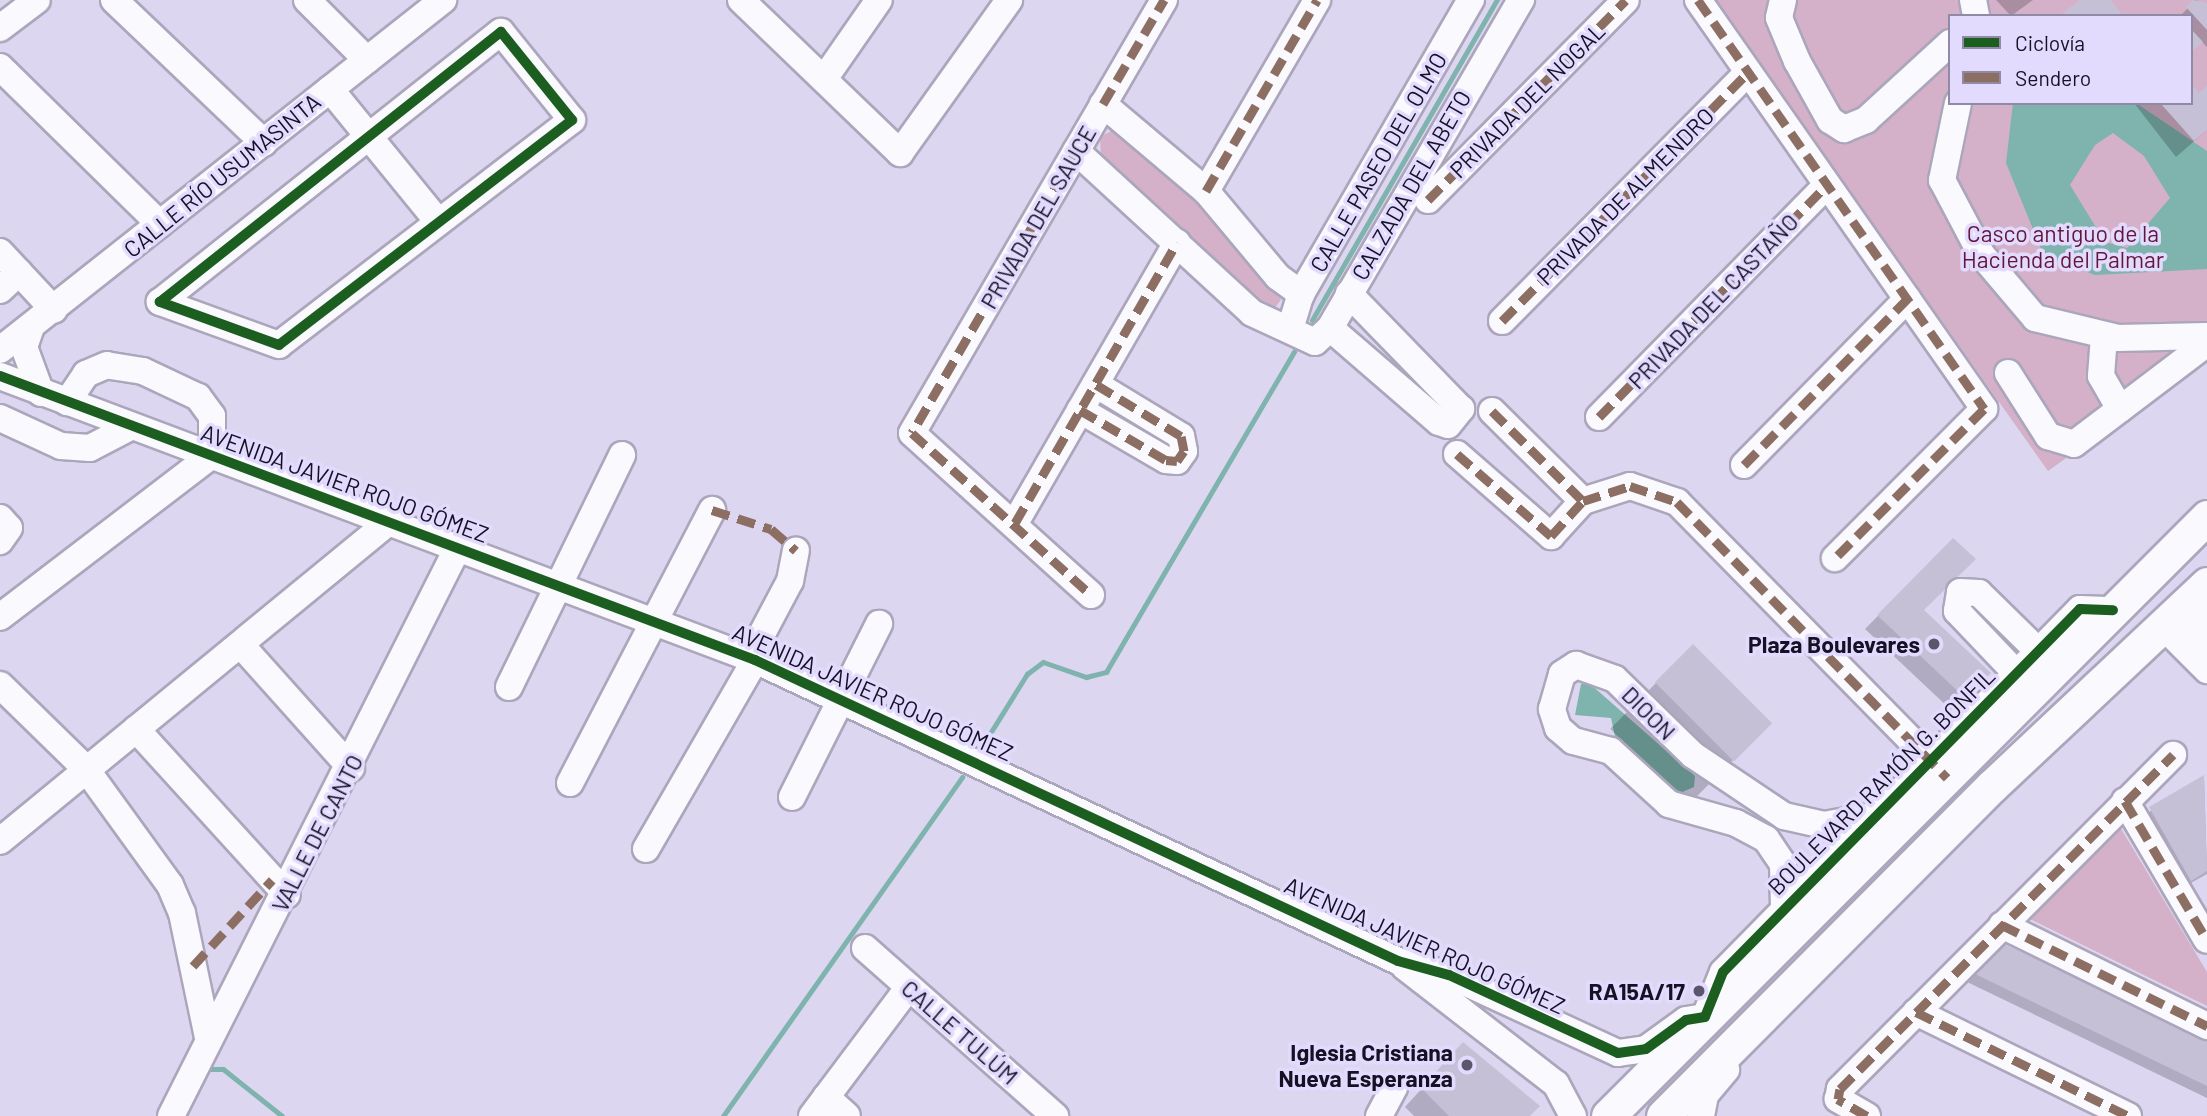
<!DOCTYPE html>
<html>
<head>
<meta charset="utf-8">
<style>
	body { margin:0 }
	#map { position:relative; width:2207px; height:1116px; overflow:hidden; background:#ddd6f0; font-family:Barlow,sans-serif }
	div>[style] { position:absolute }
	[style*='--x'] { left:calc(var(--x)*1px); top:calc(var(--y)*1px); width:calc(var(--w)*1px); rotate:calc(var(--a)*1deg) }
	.green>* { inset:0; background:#d4b1c8 }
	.water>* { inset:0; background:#7eb3ae }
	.shadow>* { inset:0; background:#0003; transform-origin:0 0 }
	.stream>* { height:5px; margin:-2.5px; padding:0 2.5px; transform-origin:2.5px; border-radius:2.5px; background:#7eb3ae }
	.building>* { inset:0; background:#c6c0d7; transform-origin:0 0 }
	.roads { filter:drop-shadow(2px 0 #aca6bc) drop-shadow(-2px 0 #aca6bc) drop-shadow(0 2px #aca6bc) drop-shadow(0 -2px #aca6bc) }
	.minor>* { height:26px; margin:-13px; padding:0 13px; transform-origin:13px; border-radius:13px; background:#faf9fd }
	.major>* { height:33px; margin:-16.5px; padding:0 16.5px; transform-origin:16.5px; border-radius:16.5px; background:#faf9fd }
	.quiet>* { height:9px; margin-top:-4.5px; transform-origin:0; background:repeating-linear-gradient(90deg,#8d6e63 0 18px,transparent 0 27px) }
	.cycleway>* { height:10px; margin:-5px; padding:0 5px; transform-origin:5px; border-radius:5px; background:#1b5e20 }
	.dots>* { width:19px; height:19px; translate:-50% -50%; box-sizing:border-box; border:4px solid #e3dbfe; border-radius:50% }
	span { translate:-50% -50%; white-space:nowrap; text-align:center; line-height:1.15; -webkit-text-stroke:7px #e3dbfe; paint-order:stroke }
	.street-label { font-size:23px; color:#171125 }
	.park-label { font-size:23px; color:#62163b }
	.poi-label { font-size:23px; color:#171125; font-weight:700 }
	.right { translate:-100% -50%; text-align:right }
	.legend { position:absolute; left:1948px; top:14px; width:245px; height:91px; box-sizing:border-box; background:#e3dbfe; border:2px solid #918aa7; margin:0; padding:9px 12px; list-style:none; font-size:21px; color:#171125 }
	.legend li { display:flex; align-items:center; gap:14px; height:35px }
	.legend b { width:35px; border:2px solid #918aa7 }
</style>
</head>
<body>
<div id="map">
	<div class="green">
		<div style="clip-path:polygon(evenodd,1714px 0,2207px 0,2207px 358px,2048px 471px,1714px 0,1950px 16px,2191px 16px,2191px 103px,1950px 103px,1950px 16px)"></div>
		<div style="clip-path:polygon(1111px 131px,1125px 134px,1210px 209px,1272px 284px,1281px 300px,1273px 310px,1259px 305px,1101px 158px,1100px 137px)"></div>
		<div style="clip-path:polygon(2117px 822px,2207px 972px,2207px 1006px,2022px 915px)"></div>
	</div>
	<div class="water">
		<div style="clip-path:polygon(evenodd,2013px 103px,2136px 103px,2207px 151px,2207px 269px,2095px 275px,2044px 256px,2006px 163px,2013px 103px,2113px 133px,2144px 156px,2170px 198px,2127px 248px,2105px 242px,2070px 185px,2095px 145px,2113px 133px)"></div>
		<div style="clip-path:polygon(1589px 683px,1695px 776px,1694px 787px,1680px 793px,1615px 737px,1611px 718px,1575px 715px,1581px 684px)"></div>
	</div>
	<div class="shadow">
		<div style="clip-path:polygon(1996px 0,2033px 0,2011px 16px)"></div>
		<div style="clip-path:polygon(2196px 0,2207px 6px,2207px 47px,2201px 41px,2191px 51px,2191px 16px,2180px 16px)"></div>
		<div style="clip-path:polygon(2207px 88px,2207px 130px,2176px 157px,2134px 103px,2191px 103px)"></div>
		<div style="clip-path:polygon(1953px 540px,1921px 610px,1989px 673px,1951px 710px,1865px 629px)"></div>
		<div style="left:1693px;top:646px;width:109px;height:117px;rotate:45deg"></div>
		<div style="clip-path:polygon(2204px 778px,2207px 874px,2182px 888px,2141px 817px)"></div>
		<div style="clip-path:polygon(2005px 946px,2207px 1041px,2207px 1098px,1965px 981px)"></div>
		<div style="clip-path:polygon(1446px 1062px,1528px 1116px,1414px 1116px,1405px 1107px)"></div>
	</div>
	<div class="stream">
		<div style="--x:1312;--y:320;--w:370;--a:-60"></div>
		<div style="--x:979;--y:751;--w:91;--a:-58.1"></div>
		<div style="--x:1027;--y:674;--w:20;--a:-37"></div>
		<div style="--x:1043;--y:662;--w:46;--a:19.2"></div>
		<div style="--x:1086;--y:677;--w:21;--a:-14"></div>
		<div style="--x:1106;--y:672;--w:372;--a:-59.6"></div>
		<div style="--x:206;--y:1069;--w:17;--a:0"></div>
		<div style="--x:223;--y:1069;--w:75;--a:38.5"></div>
		<div style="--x:723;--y:1116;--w:415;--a:-54.8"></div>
	</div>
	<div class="building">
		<div style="clip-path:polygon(2080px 0,2111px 0,2123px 16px,2059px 16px)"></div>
		<div style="clip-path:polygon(2193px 0,2207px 3px,2207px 30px,2186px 7px)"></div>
		<div style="clip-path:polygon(2191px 29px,2203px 42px,2191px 52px)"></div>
		<div style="clip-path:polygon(2191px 84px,2199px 93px,2207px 86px,2207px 130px,2194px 141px,2162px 105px,2191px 103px)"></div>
		<div style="clip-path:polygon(1953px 538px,1976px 559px,1924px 610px,1991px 673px,1965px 698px,1877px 615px)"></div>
		<div style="left:1693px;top:644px;width:112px;height:54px;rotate:45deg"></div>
		<div style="clip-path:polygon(2204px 775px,2207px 871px,2191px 881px,2149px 807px)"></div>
		<div style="clip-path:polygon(2004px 944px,2207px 1039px,2207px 1086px,1971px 972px)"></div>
		<div style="clip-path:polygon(1463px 1042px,1540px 1106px,1530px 1116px,1449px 1116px,1421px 1088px)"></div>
	</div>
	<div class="roads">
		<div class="minor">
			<div style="--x:114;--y:0;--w:207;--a:43.6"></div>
			<div style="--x:307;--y:0;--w:85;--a:45"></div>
			<div style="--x:741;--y:0;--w:221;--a:43.9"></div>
			<div style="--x:900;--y:153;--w:188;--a:-54.5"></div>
			<div style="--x:1698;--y:0;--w:499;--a:55"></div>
			<div style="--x:1984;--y:409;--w:211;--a:135"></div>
			<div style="--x:1783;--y:0;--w:18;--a:103"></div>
			<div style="--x:1779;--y:18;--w:47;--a:67.3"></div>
			<div style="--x:1797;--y:61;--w:68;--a:60.8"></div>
			<div style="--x:1830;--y:120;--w:17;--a:33"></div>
			<div style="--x:1844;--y:129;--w:24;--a:-22"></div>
			<div style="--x:1866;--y:120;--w:114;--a:-42.5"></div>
			<div style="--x:1973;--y:0;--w:16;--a:79"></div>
			<div style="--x:0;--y:28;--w:46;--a:-37.1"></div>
			<div style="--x:501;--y:32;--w:113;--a:51.1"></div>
			<div style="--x:572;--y:120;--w:369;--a:142.5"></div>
			<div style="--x:279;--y:345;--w:127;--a:-160.1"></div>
			<div style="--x:160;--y:302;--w:435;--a:-38.4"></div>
			<div style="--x:0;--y:67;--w:224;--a:44.5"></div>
			<div style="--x:824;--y:79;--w:96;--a:-55.2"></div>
			<div style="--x:330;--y:89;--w:169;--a:50.8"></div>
			<div style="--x:1958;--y:103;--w:79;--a:101.7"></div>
			<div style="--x:1942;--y:180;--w:84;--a:62.2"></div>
			<div style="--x:1981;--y:254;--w:84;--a:49.8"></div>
			<div style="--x:2035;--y:318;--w:85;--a:13.5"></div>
			<div style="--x:2118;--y:338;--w:89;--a:-1.3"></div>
			<div style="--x:1103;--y:104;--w:135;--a:40.2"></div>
			<div style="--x:1206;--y:191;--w:112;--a:50.1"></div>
			<div style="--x:1278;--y:277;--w:29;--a:36"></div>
			<div style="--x:1076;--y:151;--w:239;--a:42.6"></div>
			<div style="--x:1252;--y:313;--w:69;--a:24.7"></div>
			<div style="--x:1315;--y:342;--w:21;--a:-43"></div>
			<div style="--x:1330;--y:328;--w:380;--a:-59.8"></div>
			<div style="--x:1206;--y:191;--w:221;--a:-59.8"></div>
			<div style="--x:1428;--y:200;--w:281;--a:-45.3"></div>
			<div style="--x:0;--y:252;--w:79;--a:47"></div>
			<div style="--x:0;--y:290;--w:26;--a:-43"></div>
			<div style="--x:1502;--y:321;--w:350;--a:-45.3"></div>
			<div style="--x:1291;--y:326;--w:34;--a:-73"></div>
			<div style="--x:1301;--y:294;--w:340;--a:-60"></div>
			<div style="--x:31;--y:327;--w:21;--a:109"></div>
			<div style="--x:24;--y:347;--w:49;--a:69.7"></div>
			<div style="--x:1330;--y:328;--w:144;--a:40.8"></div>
			<div style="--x:1439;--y:422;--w:9;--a:18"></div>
			<div style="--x:1448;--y:425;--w:21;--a:-51"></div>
			<div style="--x:1461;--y:409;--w:161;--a:-134.2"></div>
			<div style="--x:2104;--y:336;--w:40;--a:94.3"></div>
			<div style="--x:2101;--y:376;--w:38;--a:60"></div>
			<div style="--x:0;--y:350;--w:565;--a:-38.31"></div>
			<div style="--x:2008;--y:373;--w:75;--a:57.6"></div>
			<div style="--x:2048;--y:436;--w:27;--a:17"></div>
			<div style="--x:2074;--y:444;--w:167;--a:-37.2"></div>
			<div style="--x:0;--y:376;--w:807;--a:20.61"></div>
			<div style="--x:755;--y:660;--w:710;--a:25.09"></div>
			<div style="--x:1398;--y:961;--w:53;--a:15.4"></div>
			<div style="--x:1449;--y:975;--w:186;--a:24.8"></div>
			<div style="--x:1618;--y:1053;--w:28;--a:-8"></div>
			<div style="--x:1646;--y:1049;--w:49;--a:-35.9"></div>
			<div style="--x:1686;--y:1020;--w:19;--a:-9"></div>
			<div style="--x:1705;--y:1017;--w:48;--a:-68.2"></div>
			<div style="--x:1723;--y:972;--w:509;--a:-45.48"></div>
			<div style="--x:2080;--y:609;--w:33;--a:2"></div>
			<div style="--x:1080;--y:410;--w:99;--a:30.2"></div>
			<div style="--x:1166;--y:460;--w:11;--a:5"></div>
			<div style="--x:1177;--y:461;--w:12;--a:-55"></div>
			<div style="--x:1184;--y:451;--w:15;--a:-101"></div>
			<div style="--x:1181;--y:436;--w:100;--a:-148.8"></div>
			<div style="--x:1492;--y:411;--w:128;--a:44.7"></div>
			<div style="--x:1599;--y:417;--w:325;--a:-45.5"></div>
			<div style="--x:0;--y:418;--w:67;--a:24.7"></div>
			<div style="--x:61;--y:446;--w:29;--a:4"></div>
			<div style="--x:90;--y:448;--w:47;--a:-27.6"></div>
			<div style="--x:1457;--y:454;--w:125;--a:41.1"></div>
			<div style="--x:1551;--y:536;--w:47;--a:-47.6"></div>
			<div style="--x:1583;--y:501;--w:49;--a:-17.7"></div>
			<div style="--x:1630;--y:486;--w:50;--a:18.8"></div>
			<div style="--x:1677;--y:502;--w:381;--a:45.5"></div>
			<div style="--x:1744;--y:465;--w:233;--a:-45.5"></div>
			<div style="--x:0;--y:518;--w:13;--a:48"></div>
			<div style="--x:9;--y:528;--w:16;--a:125"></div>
			<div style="--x:1015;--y:523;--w:324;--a:-60"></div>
			<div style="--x:2207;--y:586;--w:45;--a:105.6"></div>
			<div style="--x:2195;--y:629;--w:18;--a:49"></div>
			<div style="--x:1091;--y:595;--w:241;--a:-137.9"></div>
			<div style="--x:912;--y:433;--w:501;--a:-59.8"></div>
			<div style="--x:0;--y:617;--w:267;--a:-37.4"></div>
			<div style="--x:212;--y:455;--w:39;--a:-90"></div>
			<div style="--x:212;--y:416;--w:24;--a:-126"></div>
			<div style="--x:198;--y:397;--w:61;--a:-154.7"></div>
			<div style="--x:143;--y:371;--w:36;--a:-171"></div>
			<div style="--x:107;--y:365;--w:23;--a:157"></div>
			<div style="--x:86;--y:374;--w:34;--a:124"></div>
			<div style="--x:2162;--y:625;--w:64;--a:45"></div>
			<div style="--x:241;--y:645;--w:165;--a:48.2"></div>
			<div style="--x:2017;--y:674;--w:87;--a:-133.6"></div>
			<div style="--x:1957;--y:611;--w:19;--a:-81"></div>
			<div style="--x:1960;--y:592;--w:19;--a:3"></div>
			<div style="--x:1979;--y:593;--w:84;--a:44.5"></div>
			<div style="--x:0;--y:685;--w:120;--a:44.3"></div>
			<div style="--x:86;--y:769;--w:143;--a:54.1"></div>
			<div style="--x:170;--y:885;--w:30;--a:67"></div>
			<div style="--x:182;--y:913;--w:127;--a:78.2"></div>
			<div style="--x:509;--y:687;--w:258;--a:-64"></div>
			<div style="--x:136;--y:729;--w:224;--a:47.7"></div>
			<div style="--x:570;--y:783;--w:308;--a:-62.5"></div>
			<div style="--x:792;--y:797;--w:194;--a:-63.3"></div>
			<div style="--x:2125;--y:801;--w:161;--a:59.5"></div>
			<div style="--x:0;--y:841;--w:504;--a:-39.37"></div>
			<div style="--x:646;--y:849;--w:218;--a:-60"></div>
			<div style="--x:755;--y:660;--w:13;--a:-90"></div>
			<div style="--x:755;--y:647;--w:75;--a:-62.1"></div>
			<div style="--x:790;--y:581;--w:31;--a:-79"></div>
			<div style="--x:1784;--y:908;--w:44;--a:-91.3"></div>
			<div style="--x:1783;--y:864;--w:30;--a:-124"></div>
			<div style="--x:1766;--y:839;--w:34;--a:-152"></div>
			<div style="--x:1736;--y:823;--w:70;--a:-164.2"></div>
			<div style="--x:1669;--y:804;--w:79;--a:-137.6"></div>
			<div style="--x:1611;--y:751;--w:39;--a:-165"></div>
			<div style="--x:1573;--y:741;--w:20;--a:-139"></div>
			<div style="--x:1558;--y:728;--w:20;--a:-108"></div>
			<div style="--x:1552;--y:709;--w:36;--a:-74"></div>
			<div style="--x:1562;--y:674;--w:17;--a:-33"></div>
			<div style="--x:1576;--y:665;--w:41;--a:19.7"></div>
			<div style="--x:1615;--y:679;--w:109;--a:44.3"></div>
			<div style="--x:1693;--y:755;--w:110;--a:33.8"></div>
			<div style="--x:1784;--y:816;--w:41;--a:12.7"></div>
			<div style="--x:1824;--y:825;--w:55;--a:-10.5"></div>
			<div style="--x:2002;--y:925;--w:229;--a:26.2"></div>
			<div style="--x:865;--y:948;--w:254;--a:41.5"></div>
			<div style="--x:1405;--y:967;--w:191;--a:37.8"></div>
			<div style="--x:1556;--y:1084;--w:36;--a:62"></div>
			<div style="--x:1916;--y:1012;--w:236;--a:26.1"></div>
			<div style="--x:826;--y:1097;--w:28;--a:42"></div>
			<div style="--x:171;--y:1116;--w:637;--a:-63.23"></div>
			<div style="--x:812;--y:1116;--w:161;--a:-53.1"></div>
			<div style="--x:1379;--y:1116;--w:32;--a:-62"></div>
			<div style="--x:1701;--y:1116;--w:21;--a:-79"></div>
			<div style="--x:1705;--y:1095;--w:33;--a:-50"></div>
			<div style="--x:1867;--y:1116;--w:34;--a:-150"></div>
			<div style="--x:1838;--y:1099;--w:10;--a:-79"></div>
			<div style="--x:1840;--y:1089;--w:472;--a:-45.1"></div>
		</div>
		<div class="major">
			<div style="--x:1608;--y:1116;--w:847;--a:-45"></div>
			<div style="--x:1663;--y:1116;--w:466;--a:-45.1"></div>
			<div style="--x:1992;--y:786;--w:295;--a:-43.2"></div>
		</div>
	</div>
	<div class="quiet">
		<div style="--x:1698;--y:0;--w:499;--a:55"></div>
		<div style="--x:1984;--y:409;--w:211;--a:135"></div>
		<div style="--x:1103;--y:104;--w:121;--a:-59.6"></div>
		<div style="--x:1076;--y:151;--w:326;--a:120.2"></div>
		<div style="--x:912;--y:433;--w:241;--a:42.1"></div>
		<div style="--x:1206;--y:191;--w:221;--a:-59.8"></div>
		<div style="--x:1428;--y:200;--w:281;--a:-45.3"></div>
		<div style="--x:1502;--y:321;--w:350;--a:-45.3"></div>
		<div style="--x:1080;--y:410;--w:99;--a:30.2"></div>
		<div style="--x:1166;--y:460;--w:11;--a:5"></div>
		<div style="--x:1177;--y:461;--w:12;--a:-55"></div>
		<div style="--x:1184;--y:451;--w:15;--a:-101"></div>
		<div style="--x:1181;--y:436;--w:100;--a:-148.8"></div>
		<div style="--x:1492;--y:411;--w:128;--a:44.7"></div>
		<div style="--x:1599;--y:417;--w:325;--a:-45.5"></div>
		<div style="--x:1457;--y:454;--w:125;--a:41.1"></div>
		<div style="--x:1551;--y:536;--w:47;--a:-47.6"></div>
		<div style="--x:1583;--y:501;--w:49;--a:-17.7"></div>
		<div style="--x:1630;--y:486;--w:50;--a:18.8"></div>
		<div style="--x:1677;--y:502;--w:386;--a:45.6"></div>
		<div style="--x:1744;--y:465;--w:233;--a:-45.5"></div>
		<div style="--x:712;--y:510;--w:62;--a:17.9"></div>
		<div style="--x:771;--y:529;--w:33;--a:41"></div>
		<div style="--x:1015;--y:523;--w:324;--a:-60"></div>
		<div style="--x:2125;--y:801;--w:161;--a:59.5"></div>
		<div style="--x:2002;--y:925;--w:229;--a:26.2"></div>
		<div style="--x:193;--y:966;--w:117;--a:-47.4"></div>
		<div style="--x:1916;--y:1012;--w:236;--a:26.1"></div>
		<div style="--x:1867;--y:1116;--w:34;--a:-150"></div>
		<div style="--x:1838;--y:1099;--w:10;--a:-79"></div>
		<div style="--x:1840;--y:1089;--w:472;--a:-45.1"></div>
	</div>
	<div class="cycleway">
		<div style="--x:501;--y:32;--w:113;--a:51.1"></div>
		<div style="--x:572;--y:120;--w:369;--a:142.5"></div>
		<div style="--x:279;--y:345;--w:127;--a:-160.1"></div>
		<div style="--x:160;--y:302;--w:435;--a:-38.4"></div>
		<div style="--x:0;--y:376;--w:807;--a:20.61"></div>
		<div style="--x:755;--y:660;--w:710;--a:25.09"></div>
		<div style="--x:1398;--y:961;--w:53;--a:15.4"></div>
		<div style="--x:1449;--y:975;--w:186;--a:24.8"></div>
		<div style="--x:1618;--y:1053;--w:28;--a:-8"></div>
		<div style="--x:1646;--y:1049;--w:49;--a:-35.9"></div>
		<div style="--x:1686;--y:1020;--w:19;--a:-9"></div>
		<div style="--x:1705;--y:1017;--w:48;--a:-68.2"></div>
		<div style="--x:1723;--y:972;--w:509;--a:-45.48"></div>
		<div style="--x:2080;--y:609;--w:33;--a:2"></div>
	</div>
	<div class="dots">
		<div style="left:1934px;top:644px;background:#5c566c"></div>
		<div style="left:1699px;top:991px;background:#5c566c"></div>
		<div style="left:1467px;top:1065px;background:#5c566c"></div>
	</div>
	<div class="street-label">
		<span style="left:1527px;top:100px;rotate:-45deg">PRIVADA DEL NOGAL</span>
		<span style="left:1378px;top:162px;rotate:-60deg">CALLE PASEO DEL OLMO</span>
		<span style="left:222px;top:175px;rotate:-39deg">CALLE RÍO USUMASINTA</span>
		<span style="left:1411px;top:185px;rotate:-60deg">CALZADA DEL ABETO</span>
		<span style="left:1625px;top:196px;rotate:-45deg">PRIVADA DE ALMENDRO</span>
		<span style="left:1038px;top:217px;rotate:-60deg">PRIVADA DEL SAUCE</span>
		<span style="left:1713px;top:301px;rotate:-46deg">PRIVADA DEL CASTAÑO</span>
		<span style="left:345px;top:483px;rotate:20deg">AVENIDA JAVIER ROJO GÓMEZ</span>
		<span style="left:873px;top:692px;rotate:24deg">AVENIDA JAVIER ROJO GÓMEZ</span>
		<span style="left:1649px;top:713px;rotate:45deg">DIOON</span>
		<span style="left:1881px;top:781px;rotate:-45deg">BOULEVARD RAMÓN G. BONFIL</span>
		<span style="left:317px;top:833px;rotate:-63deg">VALLE DE CANTO</span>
		<span style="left:1425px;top:945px;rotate:24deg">AVENIDA JAVIER ROJO GÓMEZ</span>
		<span style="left:960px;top:1032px;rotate:41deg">CALLE TULÚM</span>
	</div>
	<div class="park-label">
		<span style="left:2063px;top:246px">Casco antiguo de la<br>Hacienda del Palmar</span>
	</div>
	<div class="poi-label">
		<span class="right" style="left:1920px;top:644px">Plaza Boulevares</span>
		<span class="right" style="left:1685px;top:991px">RA15A/17</span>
		<span class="right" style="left:1453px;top:1065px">Iglesia Cristiana<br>Nueva Esperanza</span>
	</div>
	<ul class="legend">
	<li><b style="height:9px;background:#1b5e20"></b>Ciclovía</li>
	<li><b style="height:9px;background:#8d6e63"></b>Sendero</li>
	</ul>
</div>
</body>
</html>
